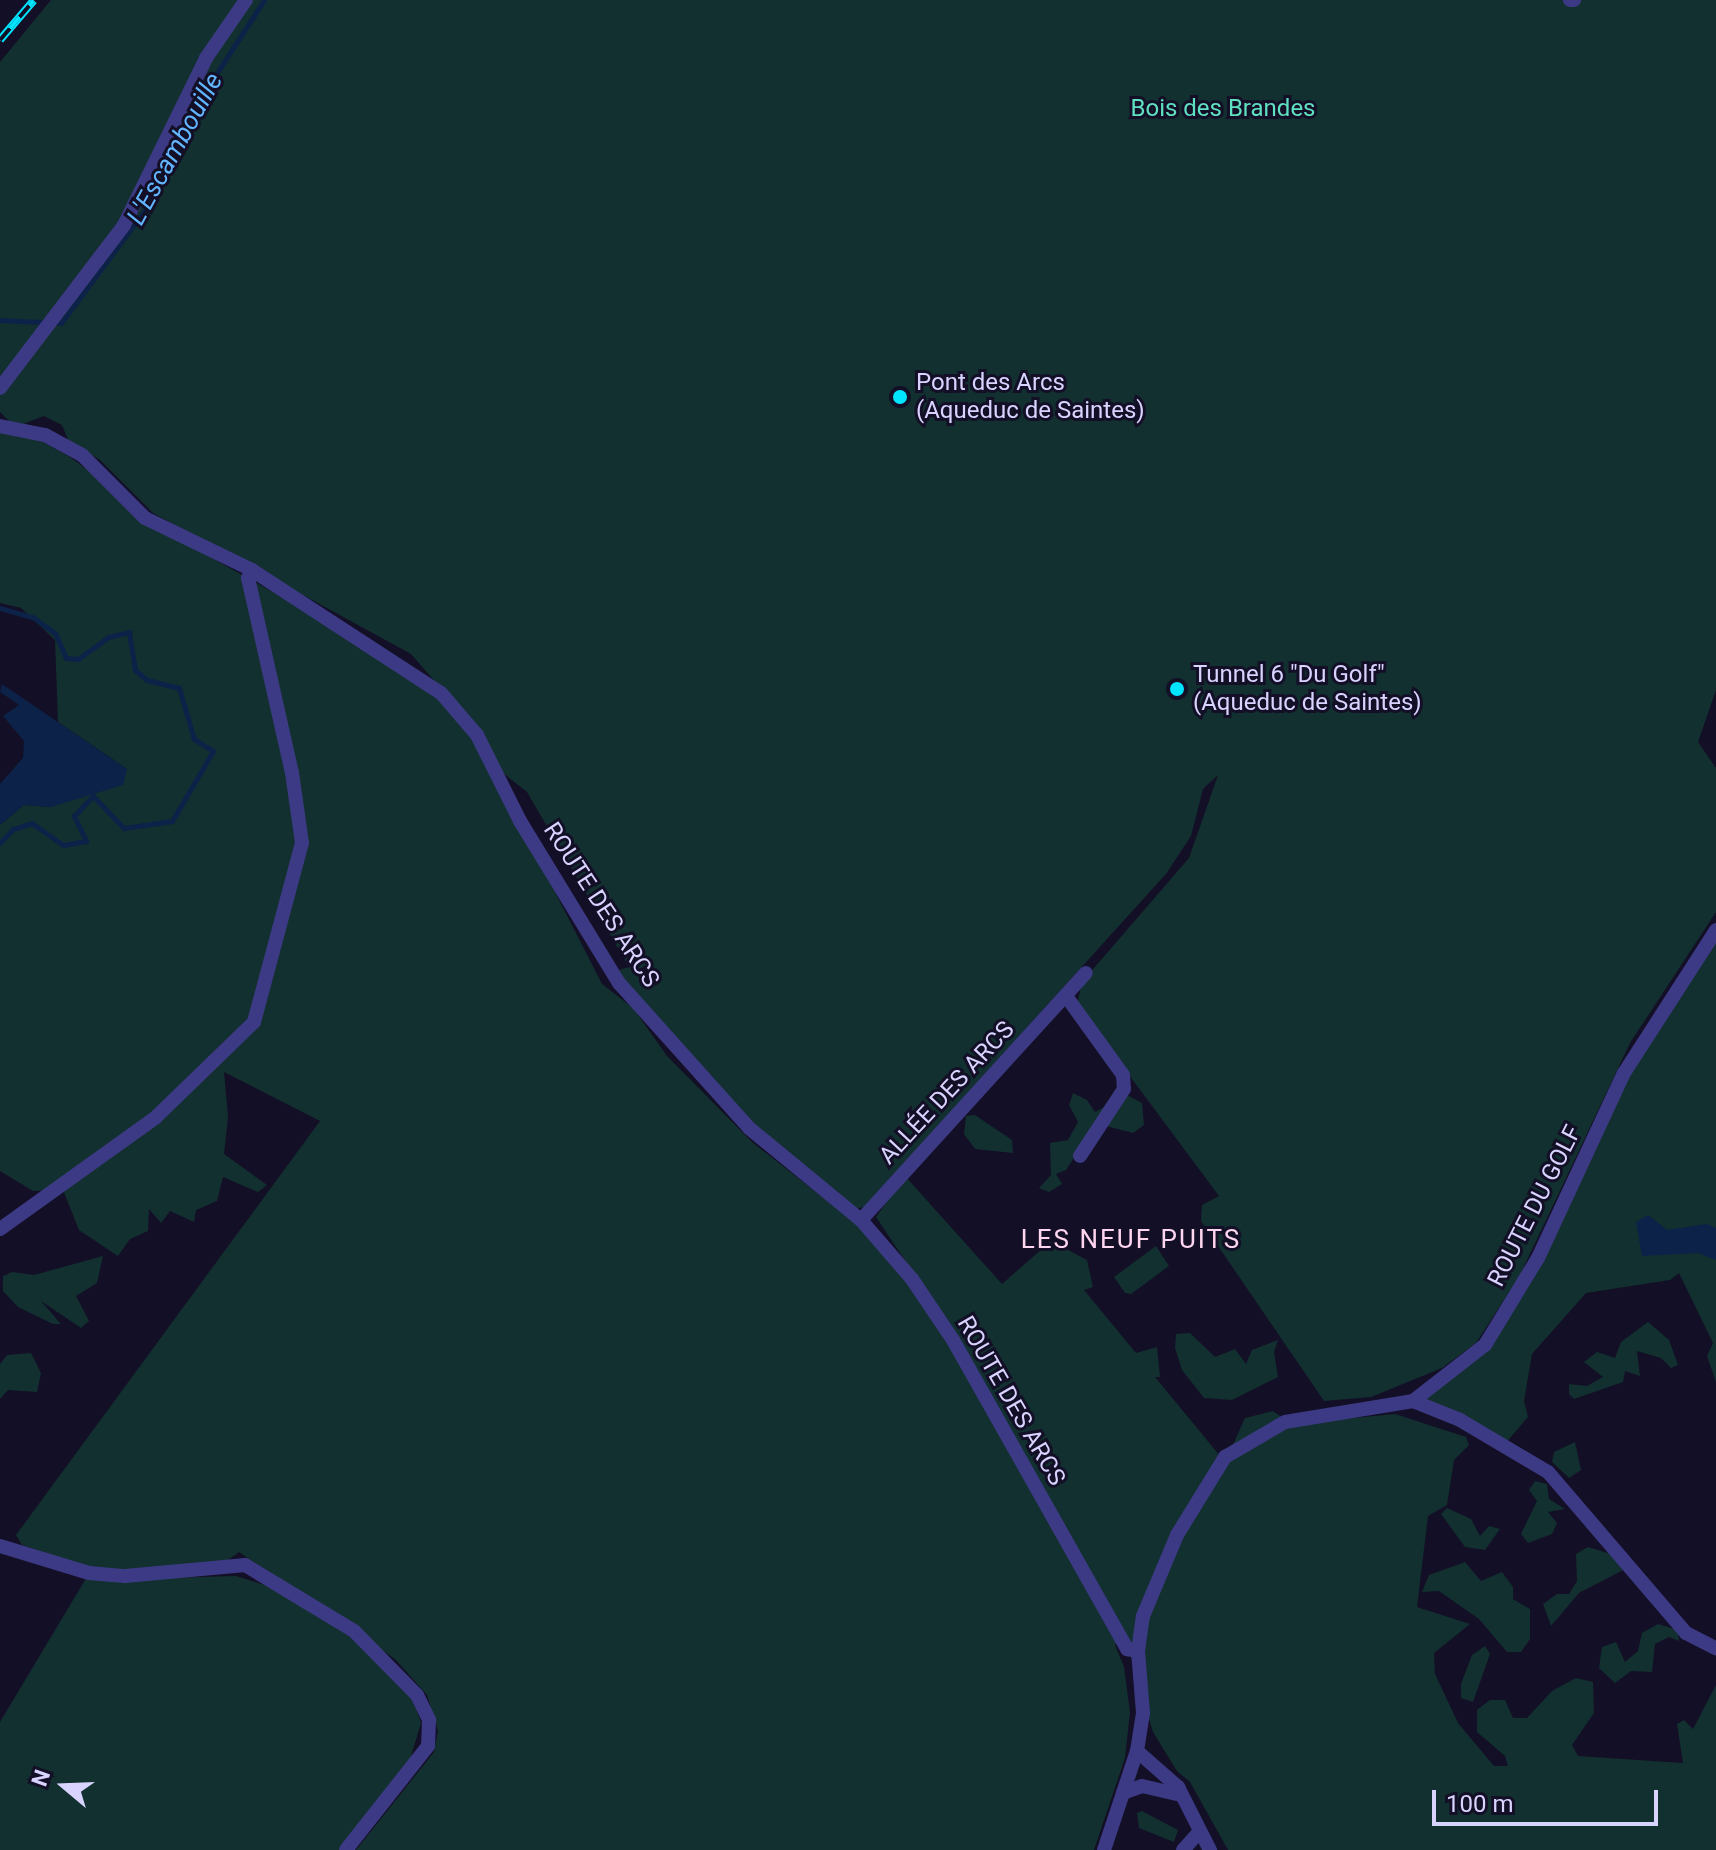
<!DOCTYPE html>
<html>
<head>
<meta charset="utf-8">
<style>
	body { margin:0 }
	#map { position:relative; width:1716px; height:1850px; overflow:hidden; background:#130f26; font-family:Roboto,sans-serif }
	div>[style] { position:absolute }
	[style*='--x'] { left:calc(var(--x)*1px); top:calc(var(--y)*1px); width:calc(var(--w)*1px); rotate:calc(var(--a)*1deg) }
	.green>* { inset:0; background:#12302f }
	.water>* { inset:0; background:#0c2248 }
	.stream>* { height:5px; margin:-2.5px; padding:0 2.5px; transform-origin:2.5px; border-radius:2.5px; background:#0c2248 }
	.street>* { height:14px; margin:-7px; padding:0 7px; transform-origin:7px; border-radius:7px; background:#3d3a85 }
	.rail>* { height:8px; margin-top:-4px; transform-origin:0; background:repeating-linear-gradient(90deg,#130f26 0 15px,#00e5ff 0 30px); box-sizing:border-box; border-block:2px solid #00e5ff }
	.dots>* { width:22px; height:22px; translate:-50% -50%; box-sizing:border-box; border:4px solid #130f26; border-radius:50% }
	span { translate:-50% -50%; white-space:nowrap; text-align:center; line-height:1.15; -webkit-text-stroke:6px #130f26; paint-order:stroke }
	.park-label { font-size:24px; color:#5fe0c0 }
	.poi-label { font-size:24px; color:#d9d4ff }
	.left { translate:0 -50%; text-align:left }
	.street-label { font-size:24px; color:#d9d4ff }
	.water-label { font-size:26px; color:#62b6ff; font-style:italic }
	.neighbourhood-label { font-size:26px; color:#ffd6f0; letter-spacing:2px }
	.north { position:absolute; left:24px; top:1746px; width:80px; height:80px; -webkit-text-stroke:6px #130f26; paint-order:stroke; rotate:289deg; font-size:22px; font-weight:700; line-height:32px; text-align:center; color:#d9d4ff }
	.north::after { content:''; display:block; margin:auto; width:28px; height:36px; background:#d9d4ff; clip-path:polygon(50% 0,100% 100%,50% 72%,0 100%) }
	.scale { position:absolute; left:1432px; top:1790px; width:226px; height:36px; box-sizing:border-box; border:4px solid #d9d4ff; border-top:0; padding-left:10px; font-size:24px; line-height:28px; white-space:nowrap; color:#d9d4ff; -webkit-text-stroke:6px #130f26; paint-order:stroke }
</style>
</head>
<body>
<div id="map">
	<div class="green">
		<div style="clip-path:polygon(51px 0,1716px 0,1716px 690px,1698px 742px,1716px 768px,1716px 912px,1630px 1043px,1520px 1275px,1476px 1343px,1442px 1368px,1371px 1397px,1324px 1401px,1201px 1221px,1202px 1205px,1219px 1196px,1077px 1005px,1082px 982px,1189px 858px,1218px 775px,1203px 789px,1191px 836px,1166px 874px,864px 1207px,854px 1209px,749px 1128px,617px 985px,619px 970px,629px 967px,527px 792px,488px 761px,602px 984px,633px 1008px,667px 1056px,752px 1142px,854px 1222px,950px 1328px,876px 1217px,905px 1176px,1002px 1284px,1051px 1241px,1087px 1260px,1093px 1287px,1084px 1290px,1136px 1353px,1157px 1347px,1160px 1377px,1155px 1377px,1225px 1462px,1245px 1418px,1273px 1411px,1291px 1424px,1395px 1414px,1466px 1437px,1469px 1445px,1454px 1460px,1447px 1505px,1428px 1516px,1417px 1607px,1470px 1624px,1434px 1653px,1435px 1674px,1458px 1723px,1494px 1766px,1508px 1766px,1505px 1756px,1477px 1732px,1477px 1710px,1490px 1700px,1505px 1700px,1513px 1718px,1527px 1718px,1552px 1691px,1576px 1678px,1593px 1682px,1594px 1713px,1572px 1745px,1578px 1756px,1683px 1763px,1677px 1724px,1684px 1720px,1693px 1729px,1716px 1685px,1716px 1850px,1228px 1850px,1190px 1782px,1177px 1771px,1153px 1732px,1124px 1634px,1115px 1645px,1124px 1667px,1130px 1712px,1125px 1758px,1094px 1850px,356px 1850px,434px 1752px,438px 1731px,427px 1695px,395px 1659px,239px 1552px,221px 1565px,122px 1572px,90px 1568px,22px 1545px,16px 1535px,320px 1121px,224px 1072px,228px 1117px,224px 1154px,267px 1185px,258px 1192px,223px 1177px,217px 1201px,196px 1210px,194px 1222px,170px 1211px,161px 1223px,149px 1209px,148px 1231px,130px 1239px,118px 1256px,79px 1230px,63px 1190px,33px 1191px,0 1171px,0 825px,24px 805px,51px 807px,127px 769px,58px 722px,55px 640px,21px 608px,0 603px,0 432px,34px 437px,70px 457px,188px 545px,405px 665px,459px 709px,411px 654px,153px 513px,100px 460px,68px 440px,62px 425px,44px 416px,23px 424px,10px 422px,0 412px,0 62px)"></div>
		<div style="clip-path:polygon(1716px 934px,1716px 1382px,1707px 1356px,1713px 1343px,1679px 1273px,1670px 1280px,1586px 1293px,1532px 1354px,1524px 1401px,1528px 1417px,1504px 1445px,1413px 1401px,1485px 1345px,1538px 1258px,1607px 1111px)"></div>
		<div style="clip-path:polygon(1073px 1093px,1087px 1100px,1095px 1112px,1127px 1095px,1142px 1103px,1144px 1125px,1133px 1133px,1106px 1126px,1089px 1135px,1066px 1170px,1056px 1174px,1062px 1184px,1049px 1192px,1039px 1188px,1051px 1175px,1050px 1143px,1068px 1140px,1078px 1122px,1069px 1105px)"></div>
		<div style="clip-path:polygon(975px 1115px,1012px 1140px,1013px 1153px,975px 1149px,964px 1134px,966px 1116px)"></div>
		<div style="clip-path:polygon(1156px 1246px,1169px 1266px,1131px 1294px,1125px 1293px,1114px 1277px)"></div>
		<div style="clip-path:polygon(103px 1256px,97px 1283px,76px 1296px,89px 1321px,81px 1328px,41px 1301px,61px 1324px,53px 1324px,18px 1307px,3px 1291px,3px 1276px,12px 1272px,34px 1275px)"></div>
		<div style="clip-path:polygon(1648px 1322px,1669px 1340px,1678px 1365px,1671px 1368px,1661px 1358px,1637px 1351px,1640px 1376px,1625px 1371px,1623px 1382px,1574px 1399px,1569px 1394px,1569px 1384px,1587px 1386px,1603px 1377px,1584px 1362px,1597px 1352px,1615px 1358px,1621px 1342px)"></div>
		<div style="clip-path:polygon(1190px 1333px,1215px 1357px,1235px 1349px,1246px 1364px,1252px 1350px,1278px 1340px,1274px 1352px,1278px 1377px,1232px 1400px,1204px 1398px,1182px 1370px,1175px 1348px,1176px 1334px)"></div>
		<div style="clip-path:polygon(31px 1353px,41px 1373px,37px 1392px,8px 1390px,0 1399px,0 1364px,7px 1355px)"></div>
		<div style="clip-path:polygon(1575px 1442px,1581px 1470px,1569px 1478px,1552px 1462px,1554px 1452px)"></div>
		<div style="clip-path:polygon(1535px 1481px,1547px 1484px,1549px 1499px,1565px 1509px,1548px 1512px,1557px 1523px,1552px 1534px,1528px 1543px,1521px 1534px,1537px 1501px,1529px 1490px)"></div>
		<div style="clip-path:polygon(1447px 1508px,1471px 1519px,1480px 1536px,1489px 1526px,1500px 1529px,1485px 1550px,1465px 1547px,1441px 1514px)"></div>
		<div style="clip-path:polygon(1588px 1547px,1611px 1554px,1625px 1569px,1579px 1593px,1551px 1626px,1543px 1604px,1557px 1594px,1569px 1594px,1577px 1581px,1576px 1554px)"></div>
		<div style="clip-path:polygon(1465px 1562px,1481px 1581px,1502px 1572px,1513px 1587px,1513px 1599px,1530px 1609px,1530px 1639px,1521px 1652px,1507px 1652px,1479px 1619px,1439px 1591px,1422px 1592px,1429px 1575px)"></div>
		<div style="clip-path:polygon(236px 1576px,268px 1586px,328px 1619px,388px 1668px,413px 1698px,421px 1723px,409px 1763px,342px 1850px,0 1850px,0 1722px,85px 1580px)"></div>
		<div style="clip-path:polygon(1658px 1624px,1678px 1630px,1679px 1641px,1669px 1637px,1655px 1644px,1652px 1672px,1631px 1671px,1615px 1683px,1599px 1668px,1602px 1647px,1616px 1642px,1625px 1662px,1638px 1651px,1642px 1633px)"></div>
		<div style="clip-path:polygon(1485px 1646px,1490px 1654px,1473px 1702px,1461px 1698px,1461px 1684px,1472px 1655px)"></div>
		<div style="clip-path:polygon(1142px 1811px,1178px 1830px,1174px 1842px,1139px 1828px,1137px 1813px)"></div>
	</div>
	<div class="water">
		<div style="clip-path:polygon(2px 684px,127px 769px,123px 785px,51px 807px,24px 805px,0 825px,0 784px,23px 758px,24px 741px,3px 716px,19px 705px,0 692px)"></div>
		<div style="clip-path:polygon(1648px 1215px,1667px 1230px,1707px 1224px,1716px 1228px,1716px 1260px,1698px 1253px,1642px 1256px,1636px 1222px)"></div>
	</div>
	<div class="stream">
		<div style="--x:0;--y:320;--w:61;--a:2.8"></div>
		<div style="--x:61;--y:323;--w:154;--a:-53.4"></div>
		<div style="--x:153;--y:199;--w:131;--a:-63.6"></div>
		<div style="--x:211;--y:82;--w:98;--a:-57.1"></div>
		<div style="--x:0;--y:608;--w:35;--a:16"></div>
		<div style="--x:34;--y:618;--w:26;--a:36"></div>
		<div style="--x:55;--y:633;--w:27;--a:66"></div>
		<div style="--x:66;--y:658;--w:12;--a:5"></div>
		<div style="--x:78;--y:659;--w:37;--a:-36"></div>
		<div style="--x:108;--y:637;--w:22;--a:-13"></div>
		<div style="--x:129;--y:632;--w:38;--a:81"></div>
		<div style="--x:135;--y:670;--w:16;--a:40"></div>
		<div style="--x:147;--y:680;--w:33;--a:14"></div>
		<div style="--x:179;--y:688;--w:53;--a:73.6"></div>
		<div style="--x:194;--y:739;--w:22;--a:32"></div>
		<div style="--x:213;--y:751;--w:81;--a:120.4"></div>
		<div style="--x:172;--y:821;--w:49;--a:171.7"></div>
		<div style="--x:124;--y:828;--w:45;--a:-134.1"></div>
		<div style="--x:93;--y:796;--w:28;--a:134"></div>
		<div style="--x:74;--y:816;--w:28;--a:64"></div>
		<div style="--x:86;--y:841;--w:23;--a:170"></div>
		<div style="--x:63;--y:845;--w:38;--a:-145"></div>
		<div style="--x:32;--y:823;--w:20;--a:162"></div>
		<div style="--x:13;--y:829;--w:19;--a:133"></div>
	</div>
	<div class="street">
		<div style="--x:1570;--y:0;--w:4;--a:0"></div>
		<div style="--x:0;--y:388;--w:205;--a:-52.7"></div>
		<div style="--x:124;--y:225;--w:186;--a:-63.8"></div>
		<div style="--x:206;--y:58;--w:70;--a:-55.4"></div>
		<div style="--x:0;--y:426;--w:46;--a:11.3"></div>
		<div style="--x:45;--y:435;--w:42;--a:28.4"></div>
		<div style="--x:82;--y:455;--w:89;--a:45"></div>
		<div style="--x:145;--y:518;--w:119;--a:25.9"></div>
		<div style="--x:252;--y:570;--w:225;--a:33.1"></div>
		<div style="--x:441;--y:693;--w:55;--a:49.4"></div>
		<div style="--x:477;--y:735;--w:96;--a:63.4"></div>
		<div style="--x:520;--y:821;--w:190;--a:58.6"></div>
		<div style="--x:619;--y:983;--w:195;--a:48.1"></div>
		<div style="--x:749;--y:1128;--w:145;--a:39.4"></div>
		<div style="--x:861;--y:1220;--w:78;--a:49.2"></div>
		<div style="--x:912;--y:1279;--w:73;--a:56.1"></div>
		<div style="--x:953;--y:1340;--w:355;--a:60.6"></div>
		<div style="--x:1127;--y:1649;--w:11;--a:10"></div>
		<div style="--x:1066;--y:996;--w:97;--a:54.2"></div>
		<div style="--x:1123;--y:1075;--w:14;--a:86"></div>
		<div style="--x:1124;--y:1089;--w:80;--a:123.3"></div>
		<div style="--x:861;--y:1220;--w:334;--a:-47.7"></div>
		<div style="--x:0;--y:1229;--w:191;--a:-35.6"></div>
		<div style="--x:155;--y:1118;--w:138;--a:-44.1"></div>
		<div style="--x:254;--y:1022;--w:185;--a:-75"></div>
		<div style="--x:302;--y:843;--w:71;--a:-98.1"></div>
		<div style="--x:292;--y:773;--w:200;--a:-102.7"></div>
		<div style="--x:248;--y:578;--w:9;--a:-63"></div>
		<div style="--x:1413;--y:1401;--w:51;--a:22"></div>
		<div style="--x:1460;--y:1420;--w:102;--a:30.6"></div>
		<div style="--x:1548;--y:1472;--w:212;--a:49.4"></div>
		<div style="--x:1686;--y:1633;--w:34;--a:27"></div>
		<div style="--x:0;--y:1546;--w:93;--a:16.9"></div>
		<div style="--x:89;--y:1573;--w:36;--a:5"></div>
		<div style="--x:125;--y:1576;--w:121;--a:-5.2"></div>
		<div style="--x:245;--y:1565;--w:127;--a:31.2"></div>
		<div style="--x:354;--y:1631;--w:90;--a:45.5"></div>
		<div style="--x:417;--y:1695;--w:28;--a:64"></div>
		<div style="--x:429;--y:1720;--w:26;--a:92"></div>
		<div style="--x:428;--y:1746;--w:132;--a:128.3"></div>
		<div style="--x:1137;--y:1751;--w:55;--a:41.3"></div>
		<div style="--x:1178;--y:1787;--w:71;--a:63.1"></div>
		<div style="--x:1123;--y:1793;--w:20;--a:-20"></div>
		<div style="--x:1142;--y:1786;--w:40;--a:13"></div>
		<div style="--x:1104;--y:1850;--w:104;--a:-71.6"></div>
		<div style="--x:1137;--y:1751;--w:38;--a:-81"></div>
		<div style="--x:1143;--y:1713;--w:62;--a:-94.6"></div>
		<div style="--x:1138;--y:1651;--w:35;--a:-82"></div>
		<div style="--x:1143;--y:1616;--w:88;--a:-67.2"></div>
		<div style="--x:1177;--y:1535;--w:92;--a:-58.4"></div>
		<div style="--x:1225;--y:1457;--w:69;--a:-30.3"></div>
		<div style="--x:1285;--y:1422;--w:130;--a:-9.3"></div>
		<div style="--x:1413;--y:1401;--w:91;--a:-37.9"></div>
		<div style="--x:1485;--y:1345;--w:102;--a:-58.7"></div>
		<div style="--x:1538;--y:1258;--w:204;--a:-65.1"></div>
		<div style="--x:1624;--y:1073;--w:170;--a:-57.2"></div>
		<div style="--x:1183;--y:1850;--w:25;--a:-48"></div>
	</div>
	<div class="rail">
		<div style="--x:0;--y:40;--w:52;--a:-49.6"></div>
	</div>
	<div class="dots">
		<div style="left:900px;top:397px;background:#00e5ff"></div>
		<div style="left:1177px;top:689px;background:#00e5ff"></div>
	</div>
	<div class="park-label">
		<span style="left:1223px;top:109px">Bois des Brandes</span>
	</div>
	<div class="poi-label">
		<span class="left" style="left:916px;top:397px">Pont des Arcs<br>(Aqueduc de Saintes)</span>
		<span class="left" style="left:1193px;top:689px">Tunnel 6 "Du Golf"<br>(Aqueduc de Saintes)</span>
	</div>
	<div class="street-label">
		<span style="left:601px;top:905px;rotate:57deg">ROUTE DES ARCS</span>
		<span style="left:947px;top:1093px;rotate:-47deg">ALLÉE DES ARCS</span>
		<span style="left:1535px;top:1206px;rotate:-63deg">ROUTE DU GOLF</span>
		<span style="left:1011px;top:1401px;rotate:60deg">ROUTE DES ARCS</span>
	</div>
	<div class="water-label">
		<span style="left:175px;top:149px;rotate:-61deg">L'Escambouille</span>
	</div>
	<div class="neighbourhood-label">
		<span style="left:1131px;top:1240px">LES NEUF PUITS</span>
	</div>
	<div class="north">N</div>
	<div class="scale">100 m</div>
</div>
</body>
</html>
